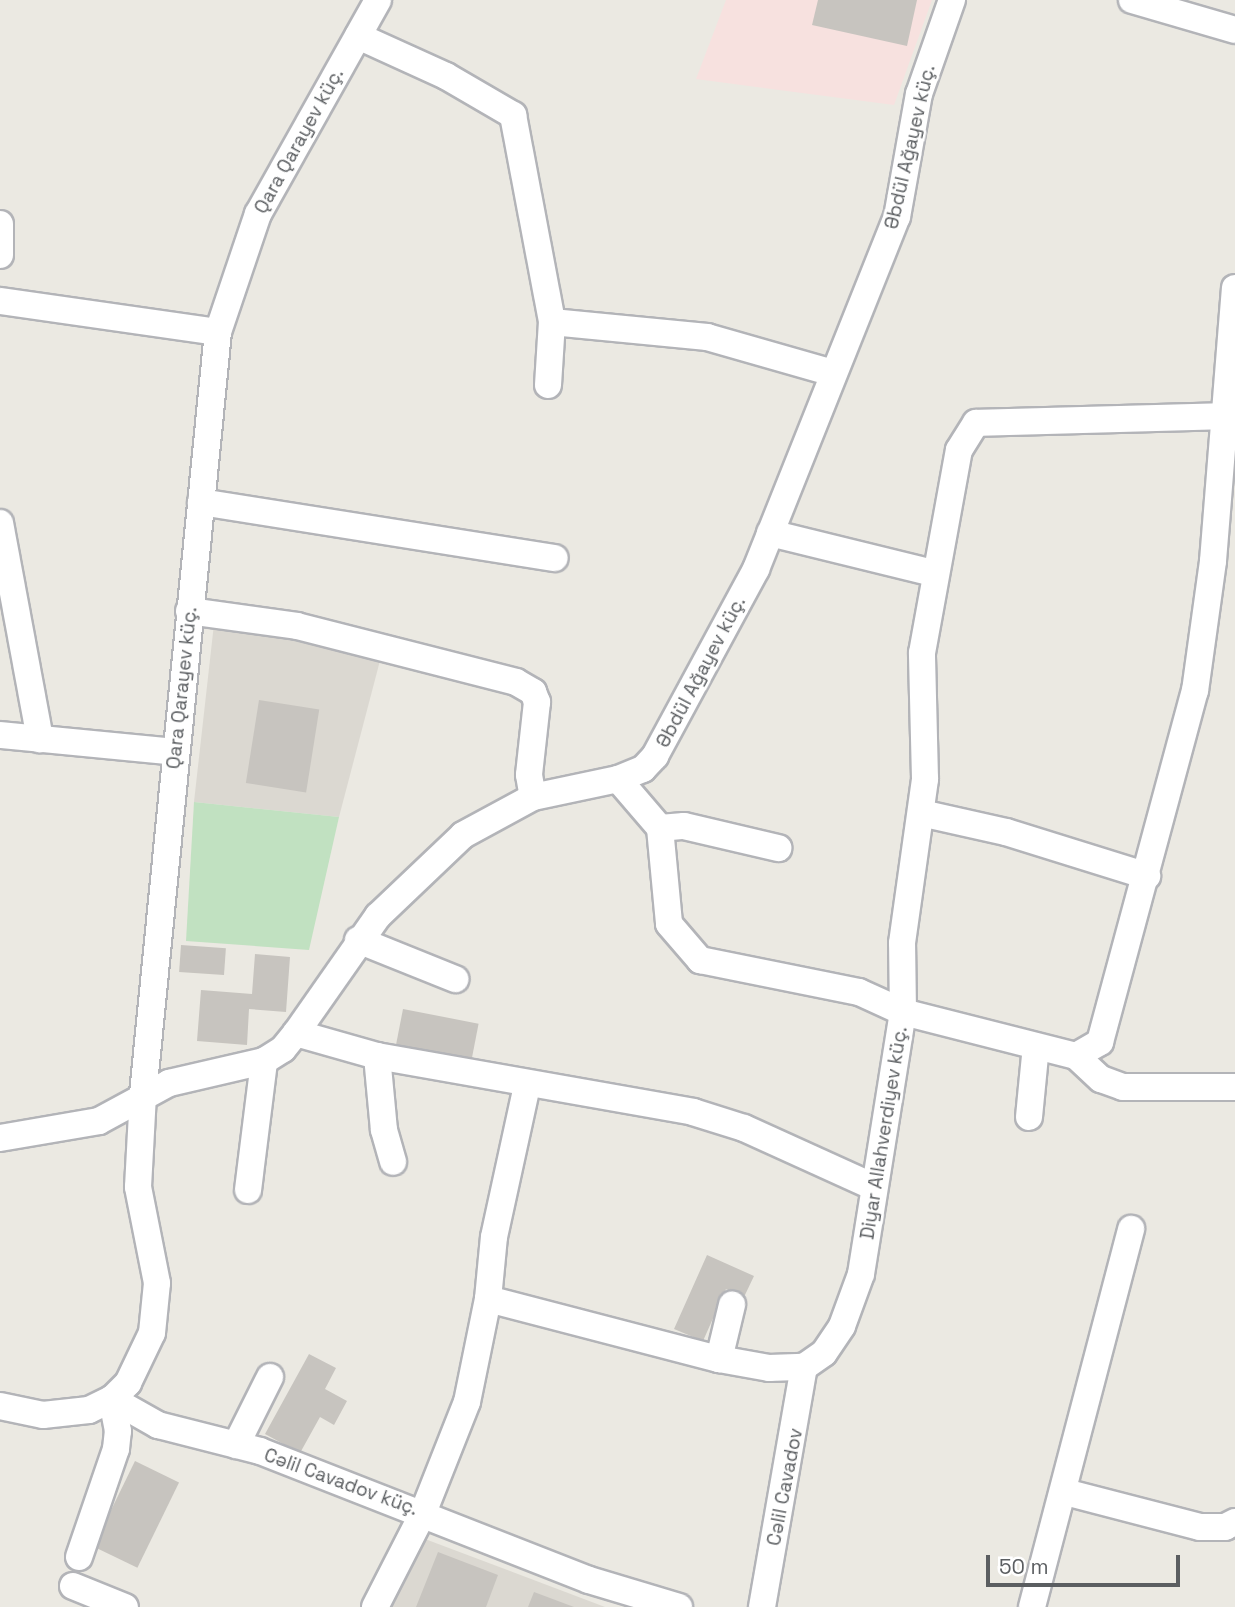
<!DOCTYPE html>
<html>
<head>
<meta charset="utf-8">
<style>
	body { margin:0 }
	#map { position:relative; width:1235px; height:1607px; overflow:hidden; background:#ebe9e2; font-family:"Space Grotesk",sans-serif }
	div>[style] { position:absolute }
	[style*='--x'] { left:calc(var(--x)*1px); top:calc(var(--y)*1px); width:calc(var(--w)*1px); rotate:calc(var(--a)*1deg) }
	.education>* { inset:0; background:#dbd8d1 }
	.medical>* { inset:0; background:#f7e1df }
	.green>* { inset:0; background:#c1e1c1 }
	.building>* { inset:0; background:#c7c4bf; transform-origin:0 0 }
	.roads { filter:drop-shadow(2px 0 #b3b4b8) drop-shadow(-2px 0 #b3b4b8) drop-shadow(0 2px #b3b4b8) drop-shadow(0 -2px #b3b4b8) }
	.minor>* { height:26px; margin:-13px; padding:0 13px; transform-origin:13px; border-radius:13px; background:#fff }
	span { translate:-50% -50%; white-space:nowrap; text-align:center; line-height:1.15; -webkit-text-stroke:5px #fff; paint-order:stroke }
	.street-label { font-size:19px; color:#5b5e61 }
	.scale { position:absolute; left:986px; top:1555px; width:194px; height:32px; box-sizing:border-box; border:4px solid #5b5e61; border-top:0; padding-left:9px; font-size:21px; line-height:24px; white-space:nowrap; color:#5b5e61; -webkit-text-stroke:5px #fff; paint-order:stroke }
</style>
</head>
<body>
<div id="map">
	<div class="education">
		<div style="clip-path:polygon(214px 624px,382px 653px,339px 817px,194px 802px)"></div>
		<div style="clip-path:polygon(425px 1539px,605px 1607px,392px 1607px)"></div>
	</div>
	<div class="medical">
		<div style="clip-path:polygon(726px 0,932px 0,894px 105px,696px 79px)"></div>
	</div>
	<div class="green">
		<div style="clip-path:polygon(194px 802px,339px 817px,309px 950px,186px 941px)"></div>
	</div>
	<div class="building">
		<div style="clip-path:polygon(818px 0,917px 0,907px 46px,812px 25px)"></div>
		<div style="left:259px;top:700px;width:61px;height:84px;rotate:9deg"></div>
		<div style="left:181px;top:945px;width:45px;height:27px;rotate:4deg"></div>
		<div style="clip-path:polygon(255px 954px,290px 957px,286px 1012px,249px 1009px,247px 1045px,197px 1041px,201px 990px,252px 994px)"></div>
		<div style="left:403px;top:1009px;width:77px;height:39px;rotate:11deg"></div>
		<div style="clip-path:polygon(707px 1255px,754px 1276px,744px 1297px,726px 1289px,703px 1341px,674px 1329px)"></div>
		<div style="clip-path:polygon(309px 1354px,336px 1368px,325px 1389px,347px 1401px,334px 1425px,320px 1417px,300px 1453px,265px 1434px)"></div>
		<div style="left:135px;top:1461px;width:49px;height:95px;rotate:26deg"></div>
		<div style="clip-path:polygon(438px 1552px,498px 1575px,486px 1607px,416px 1607px)"></div>
		<div style="clip-path:polygon(534px 1592px,574px 1607px,528px 1607px)"></div>
	</div>
	<div class="roads">
		<div class="minor">
			<div style="--x:1132;--y:0;--w:107;--a:16.2"></div>
			<div style="--x:358;--y:36;--w:97;--a:24.4"></div>
			<div style="--x:446;--y:76;--w:78;--a:30.2"></div>
			<div style="--x:513;--y:115;--w:211;--a:79.3"></div>
			<div style="--x:552;--y:322;--w:156;--a:5.5"></div>
			<div style="--x:707;--y:337;--w:131;--a:15.9"></div>
			<div style="--x:0;--y:224;--w:31;--a:90"></div>
			<div style="--x:0;--y:301;--w:220;--a:8.1"></div>
			<div style="--x:548;--y:385;--w:63;--a:-86.4"></div>
			<div style="--x:201;--y:502;--w:358;--a:9"></div>
			<div style="--x:0;--y:523;--w:220;--a:79.5"></div>
			<div style="--x:770;--y:533;--w:168;--a:13.8"></div>
			<div style="--x:189;--y:611;--w:109;--a:7.9"></div>
			<div style="--x:297;--y:626;--w:226;--a:14.3"></div>
			<div style="--x:516;--y:682;--w:20;--a:30"></div>
			<div style="--x:533;--y:692;--w:11;--a:68"></div>
			<div style="--x:537;--y:702;--w:73;--a:96.3"></div>
			<div style="--x:529;--y:775;--w:22;--a:80"></div>
			<div style="--x:0;--y:735;--w:176;--a:5.5"></div>
			<div style="--x:618;--y:779;--w:65;--a:49.4"></div>
			<div style="--x:660;--y:828;--w:24;--a:-5"></div>
			<div style="--x:684;--y:826;--w:97;--a:13.2"></div>
			<div style="--x:921;--y:813;--w:87;--a:12.6"></div>
			<div style="--x:1006;--y:832;--w:148;--a:17.3"></div>
			<div style="--x:660;--y:828;--w:96;--a:84.6"></div>
			<div style="--x:669;--y:924;--w:48;--a:49.3"></div>
			<div style="--x:700;--y:960;--w:162;--a:11.4"></div>
			<div style="--x:859;--y:992;--w:48;--a:24.4"></div>
			<div style="--x:903;--y:1012;--w:69;--a:-90.8"></div>
			<div style="--x:902;--y:943;--w:166;--a:-82"></div>
			<div style="--x:925;--y:779;--w:126;--a:-91.4"></div>
			<div style="--x:922;--y:653;--w:206;--a:-79.7"></div>
			<div style="--x:959;--y:450;--w:32;--a:-58"></div>
			<div style="--x:976;--y:423;--w:250;--a:-1.6"></div>
			<div style="--x:358;--y:940;--w:105;--a:21.9"></div>
			<div style="--x:296;--y:1033;--w:84;--a:15.9"></div>
			<div style="--x:377;--y:1056;--w:321;--a:10"></div>
			<div style="--x:693;--y:1112;--w:53;--a:17.4"></div>
			<div style="--x:744;--y:1128;--w:141;--a:24.4"></div>
			<div style="--x:377;--y:1056;--w:74;--a:84.6"></div>
			<div style="--x:384;--y:1130;--w:33;--a:74"></div>
			<div style="--x:1076;--y:1056;--w:34;--a:43"></div>
			<div style="--x:1101;--y:1079;--w:23;--a:20"></div>
			<div style="--x:1123;--y:1087;--w:112;--a:0"></div>
			<div style="--x:1029;--y:1117;--w:71;--a:-84.4"></div>
			<div style="--x:0;--y:1138;--w:100;--a:-9.7"></div>
			<div style="--x:99;--y:1121;--w:80;--a:-28.5"></div>
			<div style="--x:169;--y:1083;--w:98;--a:-13"></div>
			<div style="--x:264;--y:1061;--w:22;--a:-32"></div>
			<div style="--x:283;--y:1049;--w:21;--a:-51"></div>
			<div style="--x:296;--y:1033;--w:143;--a:-55"></div>
			<div style="--x:378;--y:916;--w:117;--a:-43.6"></div>
			<div style="--x:463;--y:835;--w:80;--a:-28.5"></div>
			<div style="--x:533;--y:797;--w:87;--a:-12"></div>
			<div style="--x:618;--y:779;--w:27;--a:-22"></div>
			<div style="--x:643;--y:769;--w:18;--a:-47"></div>
			<div style="--x:655;--y:756;--w:213;--a:-61.6"></div>
			<div style="--x:756;--y:569;--w:379;--a:-68.2"></div>
			<div style="--x:897;--y:217;--w:125;--a:-79.9"></div>
			<div style="--x:919;--y:94;--w:100;--a:-70.7"></div>
			<div style="--x:248;--y:1190;--w:130;--a:-82.9"></div>
			<div style="--x:488;--y:1299;--w:62;--a:-84.5"></div>
			<div style="--x:494;--y:1237;--w:155;--a:-77.7"></div>
			<div style="--x:719;--y:1359;--w:56;--a:-76.5"></div>
			<div style="--x:112;--y:1399;--w:53;--a:29.5"></div>
			<div style="--x:158;--y:1425;--w:105;--a:14.3"></div>
			<div style="--x:260;--y:1451;--w:353;--a:21.4"></div>
			<div style="--x:589;--y:1580;--w:94;--a:16.7"></div>
			<div style="--x:0;--y:1406;--w:44;--a:11.8"></div>
			<div style="--x:43;--y:1415;--w:46;--a:-6.2"></div>
			<div style="--x:89;--y:1410;--w:25;--a:-26"></div>
			<div style="--x:112;--y:1399;--w:23;--a:-45"></div>
			<div style="--x:128;--y:1383;--w:55;--a:-64.4"></div>
			<div style="--x:152;--y:1333;--w:50;--a:-84.3"></div>
			<div style="--x:157;--y:1283;--w:98;--a:-101.2"></div>
			<div style="--x:138;--y:1187;--w:93;--a:-86.9"></div>
			<div style="--x:143;--y:1094;--w:766;--a:-84.38"></div>
			<div style="--x:218;--y:332;--w:125;--a:-71.3"></div>
			<div style="--x:258;--y:214;--w:245;--a:-60.7"></div>
			<div style="--x:236;--y:1445;--w:76;--a:-63.4"></div>
			<div style="--x:1065;--y:1492;--w:139;--a:14.5"></div>
			<div style="--x:1200;--y:1527;--w:25;--a:0"></div>
			<div style="--x:1225;--y:1527;--w:11;--a:-27"></div>
			<div style="--x:79;--y:1557;--w:114;--a:-71.1"></div>
			<div style="--x:116;--y:1449;--w:18;--a:-84"></div>
			<div style="--x:118;--y:1431;--w:33;--a:-101"></div>
			<div style="--x:73;--y:1586;--w:56;--a:22"></div>
			<div style="--x:375;--y:1607;--w:106;--a:-62.9"></div>
			<div style="--x:423;--y:1513;--w:119;--a:-68.4"></div>
			<div style="--x:467;--y:1402;--w:105;--a:-78.5"></div>
			<div style="--x:488;--y:1299;--w:239;--a:14.6"></div>
			<div style="--x:719;--y:1359;--w:51;--a:10.2"></div>
			<div style="--x:769;--y:1368;--w:35;--a:-2"></div>
			<div style="--x:804;--y:1367;--w:24;--a:-35"></div>
			<div style="--x:824;--y:1353;--w:32;--a:-56"></div>
			<div style="--x:842;--y:1326;--w:55;--a:-69.9"></div>
			<div style="--x:861;--y:1274;--w:265;--a:-80.9"></div>
			<div style="--x:903;--y:1012;--w:179;--a:14.3"></div>
			<div style="--x:1076;--y:1056;--w:28;--a:-30"></div>
			<div style="--x:1100;--y:1042;--w:364;--a:-74.9"></div>
			<div style="--x:1195;--y:691;--w:131;--a:-82.1"></div>
			<div style="--x:1213;--y:561;--w:274;--a:-85.4"></div>
			<div style="--x:762;--y:1607;--w:244;--a:-80.1"></div>
			<div style="--x:1032;--y:1607;--w:391;--a:-75.3"></div>
		</div>
	</div>
	<div class="street-label">
		<span style="left:299px;top:141px;rotate:-61deg">Qara Qarayev küç.</span>
		<span style="left:910px;top:147px;rotate:-77deg">Əbdül Ağayev küç.</span>
		<span style="left:701px;top:672px;rotate:-62deg">Əbdül Ağayev küç.</span>
		<span style="left:182px;top:688px;rotate:-84deg">Qara Qarayev küç.</span>
		<span style="left:884px;top:1133px;rotate:-81deg">Diyar Allahverdiyev küç.</span>
		<span style="left:341px;top:1482px;rotate:20deg">Cəlil Cavadov küç.</span>
		<span style="left:785px;top:1487px;rotate:-79deg">Cəlil Cavadov</span>
	</div>
	<div class="scale">50 m</div>
</div>
</body>
</html>
